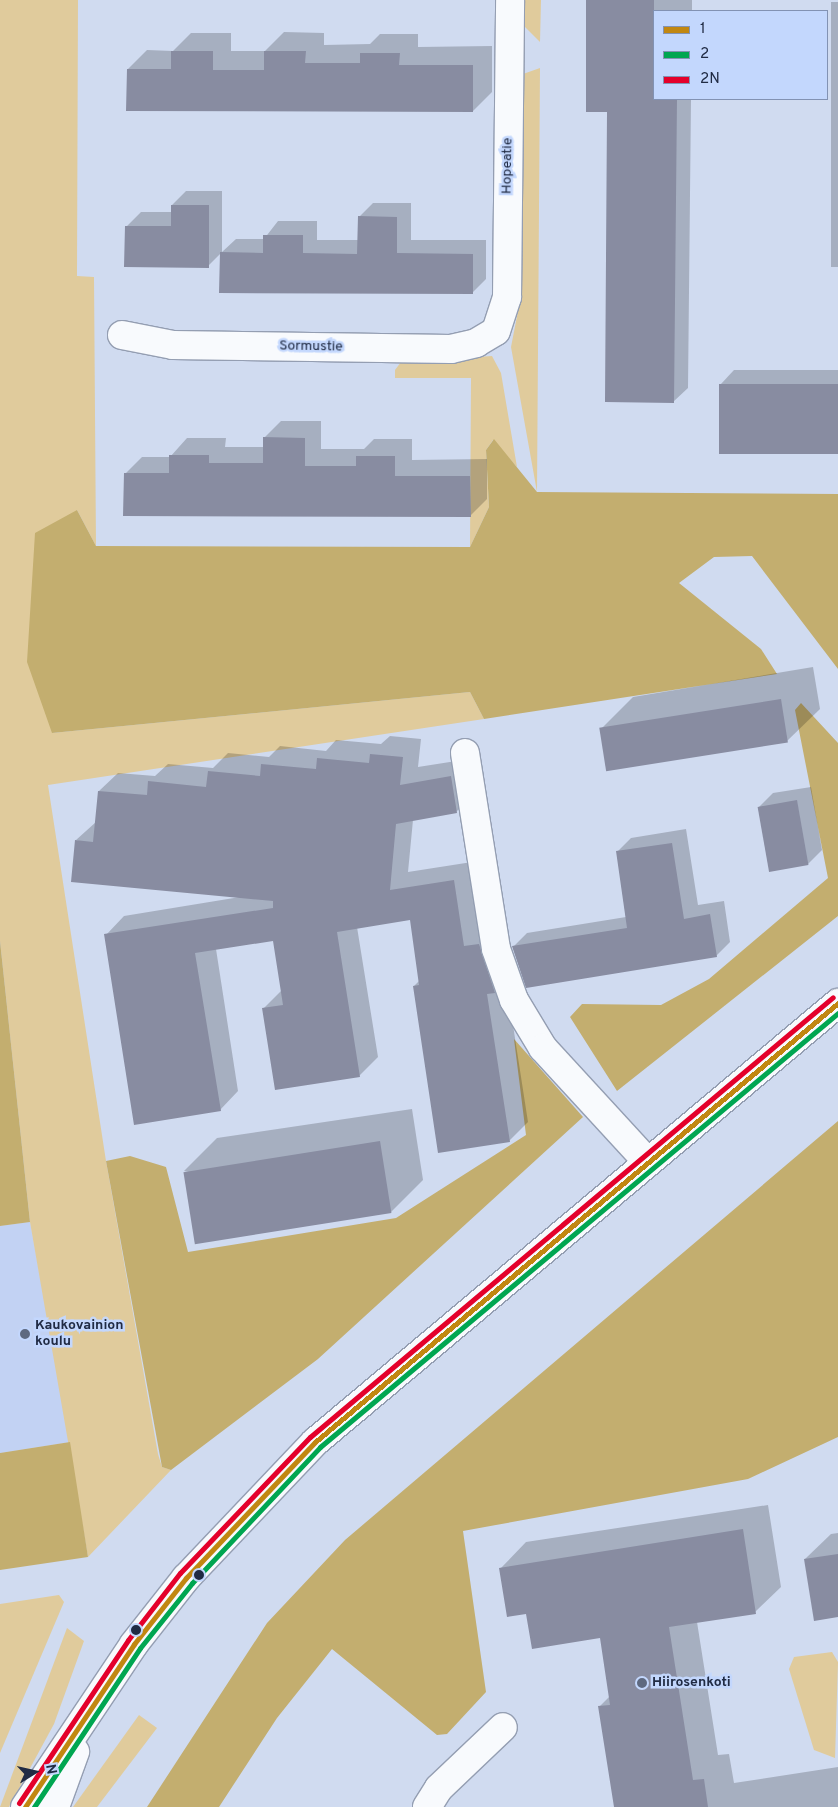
<!DOCTYPE html>
<html>
<head>
<meta charset="utf-8">
<style>
	body { margin:0 }
	#map { position:relative; width:838px; height:1807px; overflow:hidden; background:#d0dbf0; font-family:Overpass,sans-serif }
	div>[style] { position:absolute }
	[style*='--x'] { left:calc(var(--x)*1px); top:calc(var(--y)*1px); width:calc(var(--w)*1px); rotate:calc(var(--a)*1deg) }
	.built>* { inset:0; background:#c2d2f3 }
	.green>* { inset:0; background:#e0cb9c }
	.forest>* { inset:0; background:#c3ae6f }
	.shadow>* { inset:0; background:#0003; transform-origin:0 0 }
	.building>* { inset:0; background:#888ca1; transform-origin:0 0 }
	.roads { filter:drop-shadow(1px 0 #949eb2) drop-shadow(-1px 0 #949eb2) drop-shadow(0 1px #949eb2) drop-shadow(0 -1px #949eb2) }
	.minor>* { height:28px; margin:-14px; padding:0 14px; transform-origin:14px; border-radius:14px; background:#f8fafd }
	.bus-1>* { height:5px; margin:-2.5px; padding:0 2.5px; transform-origin:2.5px; border-radius:2.5px; background:#c18711 }
	.bus-2>* { height:5px; margin:-2.5px; padding:0 2.5px; transform-origin:2.5px; border-radius:2.5px; background:#00a651 }
	.bus-3>* { height:5px; margin:-2.5px; padding:0 2.5px; transform-origin:2.5px; border-radius:2.5px; background:#e4002b }
	.dots>* { width:14px; height:14px; translate:-50% -50%; box-sizing:border-box; border:2px solid #c3d7fd; border-radius:50% }
	span { translate:-50% -50%; white-space:nowrap; text-align:center; line-height:1.15; -webkit-text-stroke:5px #c3d7fd; paint-order:stroke }
	.street-label { font-size:14px; color:#202b44 }
	.poi-label { font-size:14px; color:#202b44; font-weight:700 }
	.left { translate:0 -50%; text-align:left }
	.legend { position:absolute; left:653px; top:10px; width:175px; height:90px; box-sizing:border-box; background:#c3d7fd; border:1px solid #8292b3; margin:0; padding:6px 9px; list-style:none; font-size:15px; color:#202b44 }
	.legend li { display:flex; align-items:center; gap:10px; height:25px }
	.legend b { width:25px; border:1px solid #8292b3 }
	.north { position:absolute; left:10px; top:1747px; width:50px; height:50px; -webkit-text-stroke:4px #c3d7fd; paint-order:stroke; rotate:80deg; font-size:14px; font-weight:700; line-height:20px; text-align:center; color:#202b44 }
	.north::after { content:''; display:block; margin:auto; width:18px; height:22px; background:#202b44; clip-path:polygon(50% 0,100% 100%,50% 72%,0 100%) }
</style>
</head>
<body>
<div id="map">
	<div class="built">
		<div style="clip-path:polygon(30px 1222px,70px 1442px,0 1453px,0 1226px)"></div>
	</div>
	<div class="green">
		<div style="clip-path:polygon(0 0,78px 0,77px 276px,94px 277px,96px 546px,77px 510px,52px 733px,470px 692px,484px 719px,48px 785px,106px 1161px,158px 1454px,162px 1467px,171px 1470px,88px 1557px,30px 1222px,0 941px)"></div>
		<div style="clip-path:polygon(521px 0,541px 0,540px 42px,520px 22px)"></div>
		<div style="clip-path:polygon(540px 68px,537px 492px,511px 347px,520px 301px,520px 82px,523px 74px)"></div>
		<div style="clip-path:polygon(492px 356px,501px 373px,517px 467px,493px 440px,486px 450px,489px 507px,470px 547px,471px 378px,395px 378px,395px 370px,401px 362px)"></div>
		<div style="clip-path:polygon(59px 1595px,64px 1602px,0 1753px,0 1604px)"></div>
		<div style="clip-path:polygon(67px 1628px,84px 1641px,54px 1724px,9px 1807px,0 1807px)"></div>
		<div style="clip-path:polygon(832px 1652px,838px 1662px,835px 1758px,814px 1750px,789px 1669px,794px 1657px)"></div>
		<div style="clip-path:polygon(139px 1715px,157px 1728px,97px 1807px,73px 1807px)"></div>
	</div>
	<div class="forest">
		<div style="clip-path:polygon(494px 439px,537px 492px,838px 494px,838px 669px,752px 556px,714px 557px,679px 583px,761px 649px,777px 674px,484px 719px,470px 692px,52px 733px,27px 662px,35px 533px,77px 510px,96px 546px,470px 547px,489px 507px,486px 450px)"></div>
		<div style="clip-path:polygon(801px 703px,838px 743px,838px 916px,617px 1091px,570px 1017px,582px 1004px,661px 1005px,709px 979px,828px 878px,795px 710px)"></div>
		<div style="clip-path:polygon(0 941px,30px 1222px,0 1226px)"></div>
		<div style="clip-path:polygon(514px 1039px,583px 1117px,318px 1359px,171px 1470px,162px 1467px,106px 1161px,130px 1156px,166px 1167px,188px 1252px,396px 1218px,526px 1135px)"></div>
		<div style="clip-path:polygon(838px 1121px,838px 1437px,748px 1479px,463px 1531px,486px 1692px,447px 1734px,437px 1735px,332px 1649px,277px 1718px,219px 1807px,147px 1807px,267px 1623px,345px 1540px)"></div>
		<div style="clip-path:polygon(70px 1442px,88px 1557px,0 1570px,0 1453px)"></div>
	</div>
	<div class="shadow">
		<div style="clip-path:polygon(588px 0,692px 0,692px 11px,654px 11px,654px 99px,691px 99px,688px 388px,673px 402px)"></div>
		<div style="left:838px;top:2px;width:265px;height:7px;rotate:90deg"></div>
		<div style="clip-path:polygon(284px 32px,324px 33px,324px 45px,370px 44px,380px 34px,418px 34px,418px 47px,492px 46px,492px 92px,473px 111px,128px 69px,147px 50px,173px 51px,191px 33px,231px 33px,231px 51px,265px 51px)"></div>
		<div style="clip-path:polygon(186px 191px,222px 191px,222px 252px,236px 239px,264px 239px,278px 221px,317px 221px,317px 240px,359px 240px,359px 217px,373px 203px,411px 203px,411px 240px,486px 240px,486px 279px,472px 293px,221px 253px,208px 266px,127px 226px,141px 212px,172px 212px,172px 205px)"></div>
		<div style="clip-path:polygon(734px 370px,838px 370px,838px 452px,720px 385px)"></div>
		<div style="clip-path:polygon(281px 421px,321px 421px,321px 449px,364px 449px,374px 439px,412px 439px,412px 460px,487px 459px,487px 499px,470px 516px,125px 474px,142px 457px,170px 457px,187px 438px,226px 438px,225px 447px,264px 447px,264px 438px)"></div>
		<div style="clip-path:polygon(813px 667px,820px 709px,787px 741px,601px 729px,633px 697px)"></div>
		<div style="clip-path:polygon(390px 736px,421px 739px,418px 767px,469px 759px,475px 793px,456px 812px,413px 820px,408px 872px,472px 862px,506px 980px,528px 1122px,509px 1141px,414px 986px,420px 980px,412px 919px,357px 927px,378px 1057px,359px 1076px,263px 1009px,282px 990px,274px 940px,216px 949px,238px 1091px,220px 1110px,106px 935px,124px 916px,240px 897px,76px 840px,96px 822px,99px 791px,118px 773px,155px 776px,168px 764px,213px 768px,228px 753px,269px 757px,280px 746px,326px 751px,336px 740px,381px 744px)"></div>
		<div style="clip-path:polygon(811px 787px,822px 850px,808px 864px,759px 807px,773px 793px)"></div>
		<div style="clip-path:polygon(686px 829px,698px 905px,724px 901px,730px 942px,716px 956px,513px 947px,527px 933px,626px 917px,617px 852px,631px 838px)"></div>
		<div style="clip-path:polygon(412px 1109px,423px 1180px,391px 1212px,184px 1171px,217px 1138px)"></div>
		<div style="clip-path:polygon(768px 1505px,781px 1587px,755px 1612px,697px 1622px,718px 1755px,729px 1754px,734px 1783px,838px 1767px,838px 1807px,628px 1807px,599px 1707px,610px 1696px,601px 1637px,527px 1612px,501px 1568px,526px 1542px)"></div>
		<div style="clip-path:polygon(838px 1533px,838px 1616px,805px 1559px,831px 1534px)"></div>
	</div>
	<div class="building">
		<div style="clip-path:polygon(586px 0,654px 0,654px 99px,677px 99px,674px 403px,605px 402px,607px 112px,586px 112px)"></div>
		<div style="clip-path:polygon(171px 51px,213px 51px,213px 70px,264px 70px,264px 51px,306px 51px,305px 63px,360px 63px,360px 53px,400px 53px,399px 65px,473px 65px,473px 112px,126px 111px,127px 69px,171px 69px)"></div>
		<div style="clip-path:polygon(171px 205px,209px 205px,209px 268px,124px 267px,125px 226px,171px 226px)"></div>
		<div style="clip-path:polygon(358px 216px,397px 217px,397px 253px,473px 254px,473px 294px,219px 293px,220px 252px,263px 253px,263px 235px,303px 235px,303px 253px,357px 254px)"></div>
		<div style="left:719px;top:384px;width:119px;height:70px"></div>
		<div style="clip-path:polygon(263px 437px,305px 438px,305px 466px,356px 466px,356px 456px,395px 456px,395px 476px,470px 476px,471px 517px,123px 516px,124px 473px,169px 473px,169px 455px,209px 455px,209px 463px,263px 463px)"></div>
		<div style="left:781px;top:699px;width:44px;height:184px;rotate:81deg"></div>
		<div style="clip-path:polygon(370px 754px,403px 757px,400px 785px,451px 776px,457px 813px,396px 824px,390px 890px,454px 880px,464px 946px,479px 944px,495px 993px,487px 994px,510px 1142px,438px 1153px,413px 986px,419px 985px,410px 920px,337px 932px,360px 1077px,275px 1090px,262px 1008px,283px 1005px,273px 941px,195px 953px,221px 1111px,134px 1125px,104px 934px,273px 908px,273px 901px,71px 882px,75px 840px,93px 842px,98px 791px,147px 795px,148px 781px,206px 787px,208px 771px,260px 776px,261px 764px,316px 769px,317px 758px,369px 763px)"></div>
		<div style="left:797px;top:800px;width:66px;height:40px;rotate:80deg"></div>
		<div style="clip-path:polygon(672px 843px,684px 919px,710px 914px,717px 957px,526px 988px,512px 946px,627px 928px,616px 851px)"></div>
		<div style="left:380px;top:1141px;width:73px;height:199px;rotate:81deg"></div>
		<div style="clip-path:polygon(743px 1529px,756px 1614px,669px 1627px,693px 1780px,704px 1779px,708px 1807px,614px 1807px,598px 1706px,610px 1705px,600px 1638px,532px 1649px,526px 1614px,507px 1617px,499px 1568px)"></div>
		<div style="clip-path:polygon(838px 1554px,838px 1617px,814px 1621px,804px 1559px)"></div>
	</div>
	<div class="roads">
		<div class="minor">
			<div style="--x:122;--y:335;--w:52;--a:11.1"></div>
			<div style="--x:173;--y:345;--w:278;--a:0.8"></div>
			<div style="--x:451;--y:349;--w:26;--a:-13"></div>
			<div style="--x:476;--y:343;--w:23;--a:-31"></div>
			<div style="--x:496;--y:331;--w:36;--a:-72"></div>
			<div style="--x:507;--y:297;--w:297;--a:-89.4"></div>
			<div style="--x:465;--y:753;--w:198;--a:81"></div>
			<div style="--x:496;--y:949;--w:54;--a:70.6"></div>
			<div style="--x:514;--y:1000;--w:56;--a:58.9"></div>
			<div style="--x:543;--y:1048;--w:155;--a:47.4"></div>
			<div style="--x:25;--y:1807;--w:196;--a:-56.2"></div>
			<div style="--x:134;--y:1644;--w:84;--a:-51.8"></div>
			<div style="--x:186;--y:1578;--w:187;--a:-46.5"></div>
			<div style="--x:315;--y:1442;--w:683;--a:-40.01"></div>
			<div style="--x:55;--y:1807;--w:59;--a:-70"></div>
			<div style="--x:427;--y:1807;--w:22;--a:-58"></div>
			<div style="--x:439;--y:1788;--w:88;--a:-43.6"></div>
		</div>
	</div>
	<div class="bus-1">
		<div style="--x:25;--y:1807;--w:196;--a:-56.2"></div>
		<div style="--x:134;--y:1644;--w:84;--a:-51.8"></div>
		<div style="--x:186;--y:1578;--w:187;--a:-46.5"></div>
		<div style="--x:315;--y:1442;--w:683;--a:-40.01"></div>
	</div>
	<div class="bus-2">
		<div style="--x:34;--y:1807;--w:191;--a:-56.3"></div>
		<div style="--x:140;--y:1648;--w:83;--a:-51.3"></div>
		<div style="--x:192;--y:1583;--w:187;--a:-46.7"></div>
		<div style="--x:320;--y:1447;--w:676;--a:-39.96"></div>
	</div>
	<div class="bus-3">
		<div style="--x:19;--y:1803;--w:196;--a:-56.2"></div>
		<div style="--x:128;--y:1640;--w:85;--a:-52.2"></div>
		<div style="--x:180;--y:1573;--w:188;--a:-46.3"></div>
		<div style="--x:310;--y:1437;--w:683;--a:-40.07"></div>
	</div>
	<div class="dots">
		<div style="left:25px;top:1334px;background:#5e6980"></div>
		<div style="left:199px;top:1575px;background:#202b44"></div>
		<div style="left:136px;top:1630px;background:#202b44"></div>
		<div style="left:642px;top:1683px;background:#5e6980"></div>
	</div>
	<div class="street-label">
		<span style="left:508px;top:166px;rotate:-89deg">Hopeatie</span>
		<span style="left:311px;top:347px;rotate:1deg">Sormustie</span>
	</div>
	<div class="poi-label">
		<span class="left" style="left:35px;top:1334px">Kaukovainion<br>koulu</span>
		<span class="left" style="left:652px;top:1683px">Hiirosenkoti</span>
	</div>
	<ul class="legend">
	<li><b style="height:6px;background:#c18711"></b>1</li>
	<li><b style="height:6px;background:#00a651"></b>2</li>
	<li><b style="height:6px;background:#e4002b"></b>2N</li>
	</ul>
	<div class="north">N</div>
</div>
</body>
</html>
